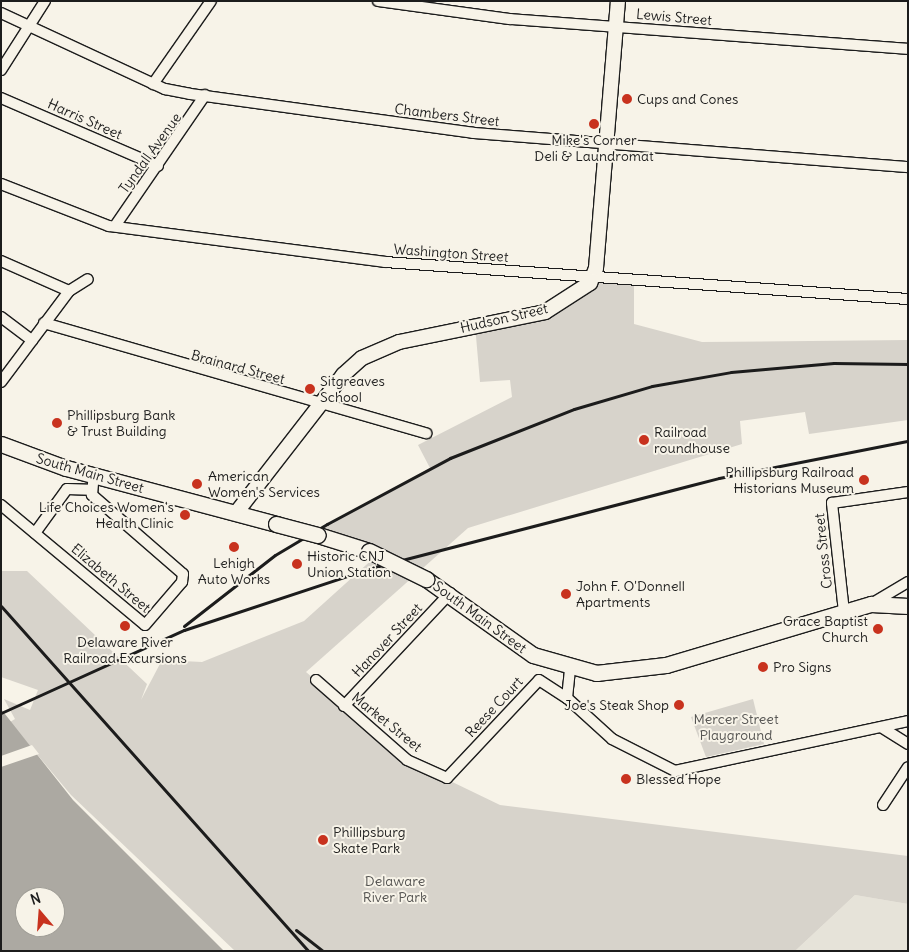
<!DOCTYPE html>
<html>
<head>
<meta charset="utf-8">
<style>
	body { margin:0 }
	#map { position:relative; width:909px; height:952px; overflow:hidden; background:#f7f3e8; font-family:Delius,sans-serif }
	div>[style] { position:absolute }
	[style*='--x'] { left:calc(var(--x)*1px); top:calc(var(--y)*1px); width:calc(var(--w)*1px); rotate:calc(var(--a)*1deg) }
	.built>* { inset:0; background:#e6e3d9 }
	.green>* { inset:0; background:#d7d3cb }
	.water>* { inset:0; background:#aca9a2 }
	.pier>* { inset:0; background:#f7f3e8 }
	.roads { filter:drop-shadow(1px 0 #1c1c1c) drop-shadow(-1px 0 #1c1c1c) drop-shadow(0 1px #1c1c1c) drop-shadow(0 -1px #1c1c1c) }
	.street>* { height:10px; margin:-5px; padding:0 5px; transform-origin:5px; border-radius:5px; background:#f7f3e8 }
	.secondary>* { height:14px; margin:-7px; padding:0 7px; transform-origin:7px; border-radius:7px; background:#f7f3e8 }
	.primary>* { height:15px; margin:-7.5px; padding:0 7.5px; transform-origin:7.5px; border-radius:7.5px; background:#f7f3e8 }
	.rail>* { height:3px; margin:-1.5px; padding:0 1.5px; transform-origin:1.5px; border-radius:1.5px; background:#1c1c1c }
	.bridges { filter:drop-shadow(1px 0 #1c1c1c) drop-shadow(-1px 0 #1c1c1c) drop-shadow(0 1px #1c1c1c) drop-shadow(0 -1px #1c1c1c) }
	.primary-bridge>* { height:15px; margin:-7.5px; padding:0 7.5px; transform-origin:7.5px; border-radius:7.5px; background:#f7f3e8 }
	.dots>* { width:14px; height:14px; translate:-50% -50%; box-sizing:border-box; border:2px solid #f7f3e8; border-radius:50% }
	span { translate:-50% -50%; white-space:nowrap; text-align:center; line-height:1.15; -webkit-text-stroke:4px #f7f3e8; paint-order:stroke }
	.street-label { font-size:14px; color:#1c1c1c }
	.poi-label { font-size:14px; color:#1c1c1c }
	.left { translate:0 -50%; text-align:left }
	.right { translate:-100% -50%; text-align:right }
	.park-label { font-size:14px; color:#545351 }
	.frame { position:absolute; inset:0; border:2px solid #1c1c1c; pointer-events:none }
	.north { position:absolute; left:15px; top:887px; width:50px; height:50px; box-sizing:border-box; background:#f7f3e8; border:1px solid #9f9d96; border-radius:50%; rotate:342deg; font-size:14px; font-weight:700; line-height:20px; text-align:center; color:#1c1c1c }
	.north::after { content:''; display:block; margin:auto; width:18px; height:22px; background:#c8321e; clip-path:polygon(50% 0,100% 100%,50% 72%,0 100%) }
</style>
</head>
<body>
<div id="map">
	<div class="built">
		<div style="clip-path:polygon(855px 895px,908px 904px,908px 951px,795px 951px)"></div>
	</div>
	<div class="green">
		<div style="clip-path:polygon(593px 273px,634px 275px,634px 324px,702px 342px,908px 340px,908px 420px,809px 434px,805px 412px,740px 421px,742px 444px,468px 528px,306px 672px,413px 763px,500px 805px,908px 856px,908px 904px,855px 895px,795px 951px,235px 951px,71px 795px,10px 722px,15px 719px,4px 699px,30px 710px,38px 690px,1px 677px,1px 571px,27px 571px,147px 684px,141px 700px,162px 660px,202px 662px,304px 621px,376px 556px,315px 531px,430px 468px,418px 445px,512px 397px,510px 380px,480px 382px,475px 325px,543px 312px)"></div>
		<div style="clip-path:polygon(753px 699px,764px 744px,706px 757px,691px 717px)"></div>
	</div>
	<div class="water">
		<div style="clip-path:polygon(evenodd,1px 709px,73px 800px,224px 951px,1px 951px,1px 709px,25px 897px,55px 897px,55px 927px,25px 927px,25px 897px)"></div>
	</div>
	<div class="pier">
		<div style="clip-path:polygon(32px 745px,39px 754px,1px 767px,1px 756px)"></div>
	</div>
	<div class="roads">
		<div class="street">
			<div style="--x:378;--y:1;--w:133;--a:7.8"></div>
			<div style="--x:510;--y:19;--w:399;--a:4.3"></div>
			<div style="--x:1;--y:13;--w:181;--a:24.9"></div>
			<div style="--x:165;--y:89;--w:25;--a:11"></div>
			<div style="--x:190;--y:94;--w:286;--a:7.8"></div>
			<div style="--x:473;--y:133;--w:436;--a:4.5"></div>
			<div style="--x:1;--y:70;--w:82;--a:-57.5"></div>
			<div style="--x:153;--y:84;--w:101;--a:-55.1"></div>
			<div style="--x:1;--y:98;--w:171;--a:23.4"></div>
			<div style="--x:1;--y:184;--w:116;--a:21.3"></div>
			<div style="--x:109;--y:226;--w:278;--a:7.4"></div>
			<div style="--x:385;--y:262;--w:524;--a:4.05"></div>
			<div style="--x:115;--y:226;--w:159;--a:-55.5"></div>
			<div style="--x:1;--y:261;--w:74;--a:23.8"></div>
			<div style="--x:1;--y:317;--w:39;--a:37"></div>
			<div style="--x:44;--y:323;--w:398;--a:16.1"></div>
			<div style="--x:1;--y:382;--w:114;--a:-53.2"></div>
			<div style="--x:69;--y:291;--w:22;--a:-32"></div>
			<div style="--x:1;--y:505;--w:187;--a:39.8"></div>
			<div style="--x:145;--y:625;--w:57;--a:-49.3"></div>
			<div style="--x:182;--y:582;--w:8;--a:-83"></div>
			<div style="--x:183;--y:574;--w:121;--a:-139"></div>
			<div style="--x:92;--y:495;--w:21;--a:-85"></div>
			<div style="--x:35;--y:533;--w:54;--a:-54"></div>
			<div style="--x:67;--y:489;--w:23;--a:2"></div>
			<div style="--x:871;--y:604;--w:43;--a:-30.7"></div>
			<div style="--x:844;--y:612;--w:110;--a:-96.3"></div>
			<div style="--x:832;--y:503;--w:77;--a:-8.2"></div>
			<div style="--x:316;--y:680;--w:121;--a:41.3"></div>
			<div style="--x:407;--y:760;--w:44;--a:24.2"></div>
			<div style="--x:447;--y:778;--w:134;--a:-46.8"></div>
			<div style="--x:539;--y:680;--w:33;--a:33"></div>
			<div style="--x:567;--y:698;--w:61;--a:42.3"></div>
			<div style="--x:612;--y:739;--w:71;--a:26.9"></div>
			<div style="--x:675;--y:771;--w:238;--a:-12.1"></div>
			<div style="--x:567;--y:698;--w:29;--a:-84"></div>
			<div style="--x:344;--y:706;--w:155;--a:-46.8"></div>
			<div style="--x:881;--y:727;--w:32;--a:32"></div>
			<div style="--x:883;--y:805;--w:45;--a:-56.7"></div>
		</div>
		<div class="secondary">
			<div style="--x:236;--y:513;--w:175;--a:-52.2"></div>
			<div style="--x:343;--y:375;--w:25;--a:-42"></div>
			<div style="--x:362;--y:358;--w:40;--a:-23.4"></div>
			<div style="--x:399;--y:342;--w:149;--a:-11.6"></div>
			<div style="--x:545;--y:312;--w:54;--a:-32.8"></div>
			<div style="--x:590;--y:283;--w:16;--a:-68"></div>
			<div style="--x:596;--y:268;--w:268;--a:-85.3"></div>
		</div>
		<div class="primary">
			<div style="--x:1;--y:444;--w:69;--a:20.3"></div>
			<div style="--x:66;--y:468;--w:217;--a:14.9"></div>
			<div style="--x:318;--y:535;--w:53;--a:17.4"></div>
			<div style="--x:426;--y:579;--w:131;--a:35.4"></div>
			<div style="--x:533;--y:655;--w:66;--a:15.9"></div>
			<div style="--x:596;--y:673;--w:70;--a:-6.5"></div>
			<div style="--x:666;--y:665;--w:214;--a:-16.6"></div>
			<div style="--x:871;--y:604;--w:37;--a:3"></div>
		</div>
	</div>
	<div class="rail">
		<div style="--x:1;--y:606;--w:462;--a:48.3"></div>
		<div style="--x:184;--y:626;--w:115;--a:-38"></div>
		<div style="--x:275;--y:555;--w:61;--a:-30.8"></div>
		<div style="--x:327;--y:524;--w:140;--a:-28.2"></div>
		<div style="--x:450;--y:458;--w:133;--a:-21.6"></div>
		<div style="--x:574;--y:409;--w:81;--a:-16.4"></div>
		<div style="--x:652;--y:386;--w:80;--a:-10"></div>
		<div style="--x:731;--y:372;--w:103;--a:-5"></div>
		<div style="--x:834;--y:363;--w:74;--a:0.8"></div>
		<div style="--x:1;--y:713;--w:201;--a:-24.4"></div>
		<div style="--x:184;--y:630;--w:197;--a:-18.3"></div>
		<div style="--x:371;--y:568;--w:359;--a:-14.5"></div>
		<div style="--x:719;--y:478;--w:193;--a:-11.1"></div>
		<div style="--x:296;--y:930;--w:34;--a:38"></div>
	</div>
	<div class="bridges">
		<div class="primary-bridge">
			<div style="--x:276;--y:524;--w:43;--a:14.7"></div>
			<div style="--x:369;--y:551;--w:64;--a:26.2"></div>
		</div>
	</div>
	<div class="dots">
		<div style="left:627px;top:99px;background:#c8321e"></div>
		<div style="left:594px;top:124px;background:#c8321e"></div>
		<div style="left:310px;top:389px;background:#c8321e"></div>
		<div style="left:57px;top:423px;background:#c8321e"></div>
		<div style="left:644px;top:440px;background:#c8321e"></div>
		<div style="left:864px;top:480px;background:#c8321e"></div>
		<div style="left:197px;top:484px;background:#c8321e"></div>
		<div style="left:185px;top:515px;background:#c8321e"></div>
		<div style="left:234px;top:547px;background:#c8321e"></div>
		<div style="left:297px;top:564px;background:#c8321e"></div>
		<div style="left:566px;top:594px;background:#c8321e"></div>
		<div style="left:125px;top:626px;background:#c8321e"></div>
		<div style="left:878px;top:629px;background:#c8321e"></div>
		<div style="left:763px;top:667px;background:#c8321e"></div>
		<div style="left:679px;top:705px;background:#c8321e"></div>
		<div style="left:626px;top:779px;background:#c8321e"></div>
		<div style="left:323px;top:840px;background:#c8321e"></div>
	</div>
	<div class="street-label">
		<span style="left:674px;top:17px;rotate:5deg">Lewis Street</span>
		<span style="left:447px;top:115px;rotate:7deg">Chambers Street</span>
		<span style="left:85px;top:119px;rotate:24deg">Harris Street</span>
		<span style="left:150px;top:153px;rotate:-54deg">Tyndall Avenue</span>
		<span style="left:451px;top:253px;rotate:4deg">Washington Street</span>
		<span style="left:504px;top:318px;rotate:-13deg">Hudson Street</span>
		<span style="left:238px;top:367px;rotate:15deg">Brainard Street</span>
		<span style="left:90px;top:473px;rotate:16deg">South Main Street</span>
		<span style="left:823px;top:551px;rotate:-96deg">Cross Street</span>
		<span style="left:111px;top:578px;rotate:40deg">Elizabeth Street</span>
		<span style="left:480px;top:617px;rotate:36deg">South Main Street</span>
		<span style="left:387px;top:640px;rotate:-47deg">Hanover Street</span>
		<span style="left:494px;top:707px;rotate:-47deg">Reese Court</span>
		<span style="left:387px;top:722px;rotate:39deg">Market Street</span>
	</div>
	<div class="poi-label">
		<span class="left" style="left:637px;top:99px">Cups and Cones</span>
		<span style="left:594px;top:148px">Mike's Corner<br>Deli &amp; Laundromat</span>
		<span class="left" style="left:320px;top:389px">Sitgreaves<br>School</span>
		<span class="left" style="left:67px;top:423px">Phillipsburg Bank<br>&amp; Trust Building</span>
		<span class="left" style="left:654px;top:440px">Railroad<br>roundhouse</span>
		<span class="right" style="left:854px;top:480px">Phillipsburg Railroad<br>Historians Museum</span>
		<span class="left" style="left:208px;top:484px">American<br>Women's Services</span>
		<span class="right" style="left:174px;top:515px">Life Choices Women's<br>Health Clinic</span>
		<span class="left" style="left:307px;top:564px">Historic CNJ<br>Union Station</span>
		<span style="left:234px;top:571px">Lehigh<br>Auto Works</span>
		<span class="left" style="left:576px;top:594px">John F. O'Donnell<br>Apartments</span>
		<span class="right" style="left:868px;top:629px">Grace Baptist<br>Church</span>
		<span style="left:125px;top:650px">Delaware River<br>Railroad Excursions</span>
		<span class="left" style="left:773px;top:667px">Pro Signs</span>
		<span class="right" style="left:669px;top:705px">Joe's Steak Shop</span>
		<span class="left" style="left:636px;top:779px">Blessed Hope</span>
		<span class="left" style="left:333px;top:840px">Phillipsburg<br>Skate Park</span>
	</div>
	<div class="park-label">
		<span style="left:736px;top:727px">Mercer Street<br>Playground</span>
		<span style="left:395px;top:889px">Delaware<br>River Park</span>
	</div>
	<div class="frame"></div>
	<div class="north">N</div>
</div>
</body>
</html>
